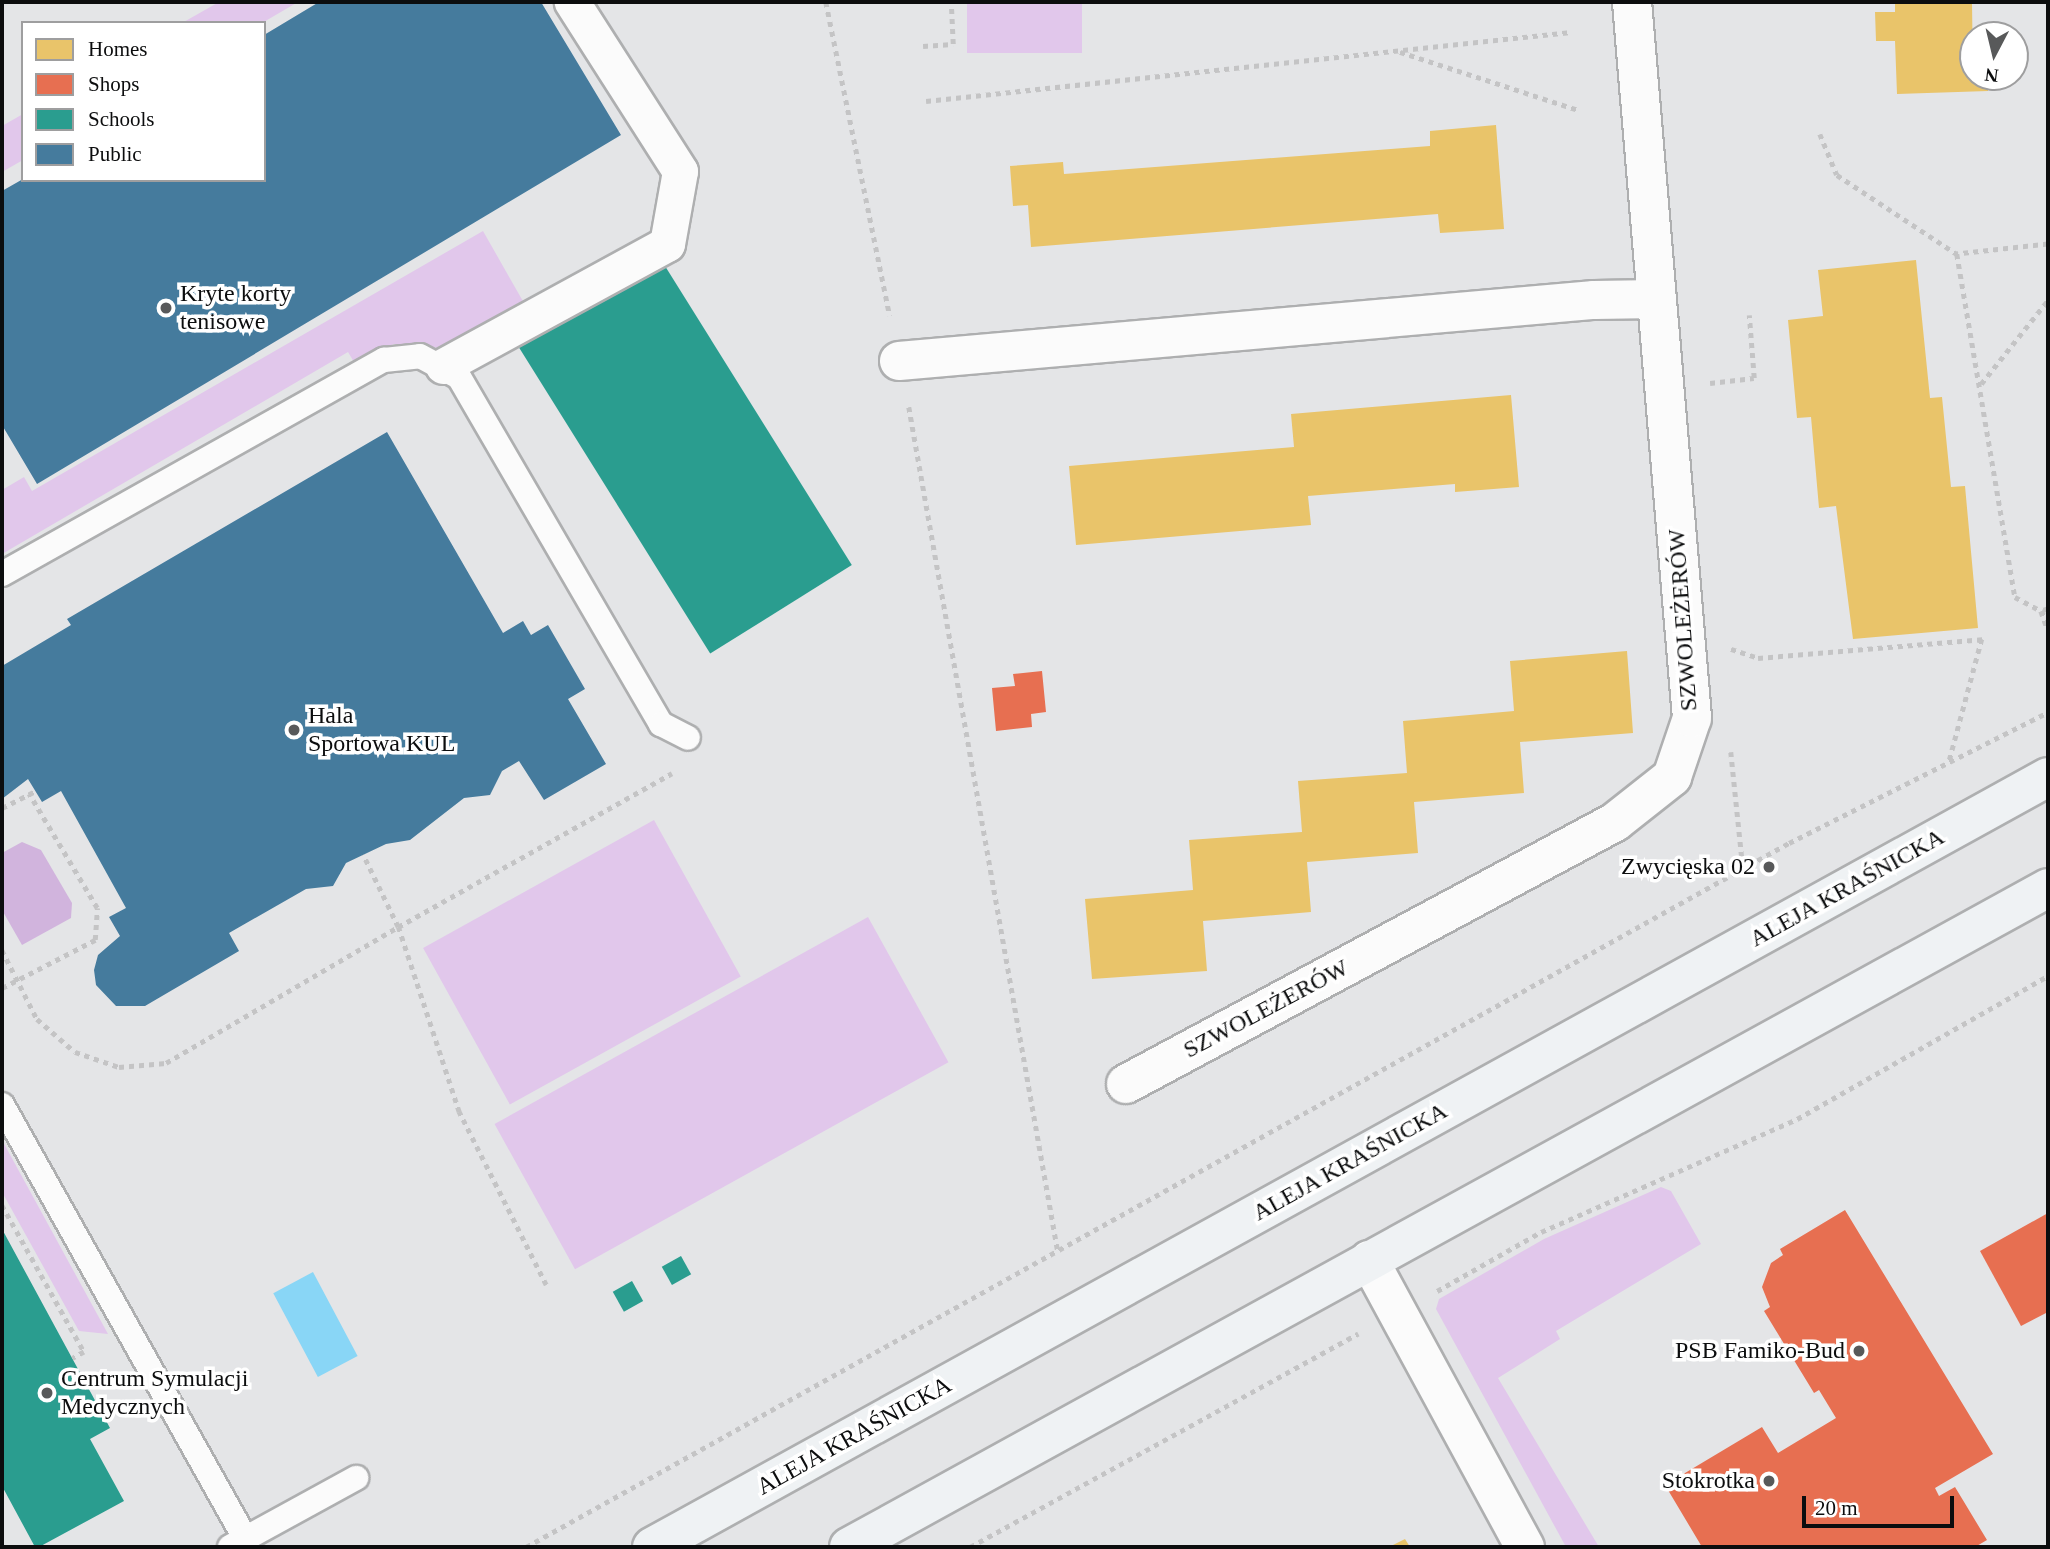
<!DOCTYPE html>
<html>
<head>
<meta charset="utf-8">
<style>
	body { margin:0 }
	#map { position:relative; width:2050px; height:1549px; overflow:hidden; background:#e4e5e7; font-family:Georgia,serif }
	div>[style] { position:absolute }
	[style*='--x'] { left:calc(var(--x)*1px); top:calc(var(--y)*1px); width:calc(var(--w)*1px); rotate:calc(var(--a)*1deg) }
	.green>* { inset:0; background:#e1c7eb; transform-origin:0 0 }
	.forest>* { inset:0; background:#d1b4dd }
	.water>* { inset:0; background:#89d6f6; transform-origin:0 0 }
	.homes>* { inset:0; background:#e9c46a }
	.shops>* { inset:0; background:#e76f51 }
	.schools>* { inset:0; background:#2a9d8f; transform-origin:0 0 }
	.public>* { inset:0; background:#457b9d }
	.path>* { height:4.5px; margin-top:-2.25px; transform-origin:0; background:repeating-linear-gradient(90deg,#c4c4c5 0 5px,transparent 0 10px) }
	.roads { filter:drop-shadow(2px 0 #aeafb0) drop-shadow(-2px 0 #aeafb0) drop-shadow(0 2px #aeafb0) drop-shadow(0 -2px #aeafb0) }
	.service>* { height:24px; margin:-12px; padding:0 12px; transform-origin:12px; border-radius:12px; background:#fbfbfb }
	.pedestrian>* { height:35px; margin:-17.5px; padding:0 17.5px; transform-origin:17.5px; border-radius:17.5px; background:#fbfbfb }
	.minor>* { height:38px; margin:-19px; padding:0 19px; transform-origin:19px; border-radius:19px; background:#fbfbfb }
	.secondary>* { height:38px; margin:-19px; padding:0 19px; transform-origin:19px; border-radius:19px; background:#eff2f4 }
	.dots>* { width:19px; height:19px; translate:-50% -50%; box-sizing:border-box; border:4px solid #fff; border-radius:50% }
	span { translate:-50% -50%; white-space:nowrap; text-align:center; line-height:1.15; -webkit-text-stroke:7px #fff; paint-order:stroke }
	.poi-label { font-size:24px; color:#0c0d0e }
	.left { translate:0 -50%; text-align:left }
	.right { translate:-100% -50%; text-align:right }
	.street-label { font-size:24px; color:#0c0d0e }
	.frame { position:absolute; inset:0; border:4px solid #0c0d0e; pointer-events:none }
	.legend { position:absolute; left:21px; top:21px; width:245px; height:161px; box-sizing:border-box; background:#fff; border:2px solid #9e9e9f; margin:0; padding:9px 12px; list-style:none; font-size:21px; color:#0c0d0e }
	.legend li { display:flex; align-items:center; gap:14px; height:35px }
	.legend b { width:35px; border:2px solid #9e9e9f }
	.north { position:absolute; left:1959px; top:21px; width:70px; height:70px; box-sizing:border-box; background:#fff; border:2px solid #9e9e9f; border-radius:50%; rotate:187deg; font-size:19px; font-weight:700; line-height:28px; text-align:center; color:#0c0d0e }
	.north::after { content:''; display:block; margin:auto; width:24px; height:32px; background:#58595a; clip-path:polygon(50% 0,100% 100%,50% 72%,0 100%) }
	.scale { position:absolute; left:1802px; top:1496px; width:152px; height:32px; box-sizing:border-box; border:4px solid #0c0d0e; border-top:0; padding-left:9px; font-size:21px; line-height:24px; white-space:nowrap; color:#0c0d0e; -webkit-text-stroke:5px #fff; paint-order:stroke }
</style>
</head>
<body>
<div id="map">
	<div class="green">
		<div style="clip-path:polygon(219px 2px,298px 2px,262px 23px,182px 23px)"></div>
		<div style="left:967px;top:2px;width:115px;height:51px"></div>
		<div style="clip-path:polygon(23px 114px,23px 160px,2px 172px,2px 126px)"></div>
		<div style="clip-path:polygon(483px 231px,528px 310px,452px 349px,394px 344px,354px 362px,348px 352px,2px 554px,2px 490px,24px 477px,32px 491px)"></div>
		<div style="left:654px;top:820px;width:179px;height:264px;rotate:61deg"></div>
		<div style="left:868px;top:917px;width:166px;height:427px;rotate:61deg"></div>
		<div style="clip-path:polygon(2px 1140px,108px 1334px,79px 1331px,2px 1192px)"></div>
		<div style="clip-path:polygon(1661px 1187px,1671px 1191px,1701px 1244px,1556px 1331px,1560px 1339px,1498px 1378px,1599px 1547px,1566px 1547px,1436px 1309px,1439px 1299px,1544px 1239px)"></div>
	</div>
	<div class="forest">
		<div style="clip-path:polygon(22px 842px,41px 850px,72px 903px,71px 918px,22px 945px,2px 910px,2px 853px)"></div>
	</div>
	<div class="water">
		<div style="left:313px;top:1272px;width:95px;height:45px;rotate:62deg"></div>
	</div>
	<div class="homes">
		<div style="clip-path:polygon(1895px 2px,1972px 2px,1973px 77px,1988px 77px,1988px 91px,1897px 94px,1895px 41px,1876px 41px,1875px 12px,1895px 12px)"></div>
		<div style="clip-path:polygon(1496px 125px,1504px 229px,1440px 233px,1438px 214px,1031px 247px,1028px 205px,1013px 206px,1010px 166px,1063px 162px,1064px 174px,1430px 146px,1430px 131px)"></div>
		<div style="clip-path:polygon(1916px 260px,1930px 398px,1942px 397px,1951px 487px,1965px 486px,1978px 628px,1853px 639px,1836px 506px,1819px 508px,1811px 417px,1797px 418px,1788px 320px,1823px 316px,1818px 270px)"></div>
		<div style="clip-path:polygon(1511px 395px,1519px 487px,1455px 492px,1455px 484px,1308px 496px,1311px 525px,1076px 545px,1069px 466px,1294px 447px,1291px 414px)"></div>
		<div style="clip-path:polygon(1627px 651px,1633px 733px,1520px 742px,1524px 793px,1414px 802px,1418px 853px,1307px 862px,1311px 912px,1203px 921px,1207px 971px,1092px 979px,1085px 899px,1193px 890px,1189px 840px,1302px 832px,1298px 781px,1407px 773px,1403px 721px,1514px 711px,1510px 661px)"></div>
		<div style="clip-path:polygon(1405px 1539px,1410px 1547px,1389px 1547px)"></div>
	</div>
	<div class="shops">
		<div style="clip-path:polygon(1042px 671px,1046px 712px,1031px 714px,1032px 727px,996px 731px,992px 688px,1015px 686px,1013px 674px)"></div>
		<div style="clip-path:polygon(1845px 1210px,1993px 1454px,1935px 1488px,1939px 1496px,1955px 1487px,1987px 1540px,1975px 1547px,1702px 1547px,1665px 1485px,1762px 1427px,1778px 1453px,1836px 1418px,1819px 1390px,1814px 1393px,1764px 1311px,1770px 1307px,1762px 1287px,1771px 1263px,1783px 1255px,1780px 1249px)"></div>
		<div style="clip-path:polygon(2048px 1213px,2048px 1312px,2021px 1326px,1980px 1251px)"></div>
	</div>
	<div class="schools">
		<div style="left:660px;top:258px;width:362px;height:167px;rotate:58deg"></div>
		<div style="clip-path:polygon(2px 1229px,110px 1428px,90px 1439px,124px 1501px,39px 1547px,35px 1547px,2px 1486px)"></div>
		<div style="left:681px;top:1256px;width:21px;height:22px;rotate:61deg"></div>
		<div style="left:632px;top:1281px;width:23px;height:22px;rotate:61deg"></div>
	</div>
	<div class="public">
		<div style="clip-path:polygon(319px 2px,541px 2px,621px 135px,37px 484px,2px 425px,2px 191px,23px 179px,264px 180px,264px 35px)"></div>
		<div style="clip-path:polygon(387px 432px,503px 633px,523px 621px,531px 635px,548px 625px,585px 689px,568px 699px,606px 764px,544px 800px,519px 761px,502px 771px,490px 795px,464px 798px,410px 840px,386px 844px,346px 863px,333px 886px,306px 889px,229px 933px,239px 951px,145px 1006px,116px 1006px,96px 985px,94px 970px,98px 955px,120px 936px,109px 917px,126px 908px,61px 791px,42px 802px,28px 779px,2px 799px,2px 666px,71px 625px,67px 619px)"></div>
	</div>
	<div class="path">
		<div style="--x:826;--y:2;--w:320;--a:78.5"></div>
		<div style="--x:923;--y:46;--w:30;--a:-4"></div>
		<div style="--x:953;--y:44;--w:42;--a:-92.7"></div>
		<div style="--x:1400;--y:52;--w:188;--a:18"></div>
		<div style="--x:926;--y:101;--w:649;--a:-6.11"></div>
		<div style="--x:1820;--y:134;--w:44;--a:67.5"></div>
		<div style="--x:1837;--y:175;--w:144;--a:33.4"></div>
		<div style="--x:2048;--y:244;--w:92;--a:173.7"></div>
		<div style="--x:1957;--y:254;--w:348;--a:80.4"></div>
		<div style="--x:2015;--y:597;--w:30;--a:28"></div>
		<div style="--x:2041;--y:611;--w:20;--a:70"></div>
		<div style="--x:1710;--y:383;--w:44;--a:-6.5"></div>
		<div style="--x:1754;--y:378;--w:63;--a:-94.5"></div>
		<div style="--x:1981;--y:384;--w:107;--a:-51.4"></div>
		<div style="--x:909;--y:407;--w:858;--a:80"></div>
		<div style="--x:2048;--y:609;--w:7;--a:164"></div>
		<div style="--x:2041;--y:611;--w:12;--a:55"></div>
		<div style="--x:1731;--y:649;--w:28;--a:18"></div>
		<div style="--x:1758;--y:658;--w:225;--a:-4.8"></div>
		<div style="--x:1982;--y:639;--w:127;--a:105"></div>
		<div style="--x:1731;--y:752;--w:118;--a:84.1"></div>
		<div style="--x:2;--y:808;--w:37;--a:-27"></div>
		<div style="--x:2;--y:950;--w:77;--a:63.1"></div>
		<div style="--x:37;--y:1019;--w:50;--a:41"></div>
		<div style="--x:75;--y:1052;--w:46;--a:18.8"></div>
		<div style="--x:119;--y:1067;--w:47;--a:-4.9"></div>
		<div style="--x:166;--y:1063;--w:269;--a:-30.4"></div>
		<div style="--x:398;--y:927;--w:80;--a:-115.9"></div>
		<div style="--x:2;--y:988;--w:105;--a:-27.3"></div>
		<div style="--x:95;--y:940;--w:32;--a:-86"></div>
		<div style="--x:97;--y:908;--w:133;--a:-120.8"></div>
		<div style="--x:2;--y:1205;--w:168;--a:60.8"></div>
		<div style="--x:84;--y:1352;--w:13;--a:151"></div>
		<div style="--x:546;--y:1285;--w:194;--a:-116.7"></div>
		<div style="--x:459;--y:1112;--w:195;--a:-108.2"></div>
		<div style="--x:398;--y:927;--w:314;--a:-29.3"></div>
		<div style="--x:1437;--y:1291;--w:120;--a:-29.6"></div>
		<div style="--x:1541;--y:1232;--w:280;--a:-23.8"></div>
		<div style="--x:1797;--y:1119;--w:289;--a:-29.7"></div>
		<div style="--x:526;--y:1547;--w:1446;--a:-29.14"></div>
		<div style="--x:1789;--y:843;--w:290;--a:-26.8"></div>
		<div style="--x:970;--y:1547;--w:443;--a:-28.8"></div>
	</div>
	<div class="roads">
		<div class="service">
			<div style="--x:2;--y:574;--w:438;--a:-29.3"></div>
			<div style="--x:384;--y:360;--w:36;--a:-6"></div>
			<div style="--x:420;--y:356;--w:44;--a:28.3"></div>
			<div style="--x:459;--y:377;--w:402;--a:59.8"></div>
			<div style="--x:661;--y:724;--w:30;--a:27"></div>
			<div style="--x:2;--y:1105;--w:498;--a:60.7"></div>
			<div style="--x:230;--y:1547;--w:144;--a:-28.7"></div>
		</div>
		<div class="pedestrian">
			<div style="--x:443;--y:366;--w:255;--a:-28.6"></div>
			<div style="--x:667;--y:244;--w:74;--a:-79.9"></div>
			<div style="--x:680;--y:171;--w:201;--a:-122.6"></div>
		</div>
		<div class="minor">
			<div style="--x:899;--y:361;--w:698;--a:-5.02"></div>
			<div style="--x:1594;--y:300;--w:63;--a:-0.9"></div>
			<div style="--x:1126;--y:1084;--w:555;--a:-28.18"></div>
			<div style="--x:1615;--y:822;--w:73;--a:-38.3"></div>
			<div style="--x:1672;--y:777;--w:62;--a:-71.3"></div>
			<div style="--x:1692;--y:718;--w:719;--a:-94.79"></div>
			<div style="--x:1369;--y:1260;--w:327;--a:61.5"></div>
		</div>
		<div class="secondary">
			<div style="--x:652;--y:1547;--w:1594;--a:-28.88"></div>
			<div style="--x:849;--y:1547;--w:1368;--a:-28.79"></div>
		</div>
	</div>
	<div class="dots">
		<div style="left:166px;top:308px;background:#58595a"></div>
		<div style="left:294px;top:730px;background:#58595a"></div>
		<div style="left:1769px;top:867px;background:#58595a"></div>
		<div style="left:1859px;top:1351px;background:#58595a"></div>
		<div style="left:47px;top:1393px;background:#58595a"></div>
		<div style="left:1769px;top:1481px;background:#58595a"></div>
	</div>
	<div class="poi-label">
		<span class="left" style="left:180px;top:308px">Kryte korty<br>tenisowe</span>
		<span class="left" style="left:308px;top:730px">Hala<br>Sportowa KUL</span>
		<span class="right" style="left:1755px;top:867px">Zwycięska 02</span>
		<span class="right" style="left:1845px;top:1351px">PSB Famiko-Bud</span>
		<span class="left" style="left:61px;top:1393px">Centrum Symulacji<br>Medycznych</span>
		<span class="right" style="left:1755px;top:1481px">Stokrotka</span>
	</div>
	<div class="street-label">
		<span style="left:1683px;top:620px;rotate:-94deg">SZWOLEŻERÓW</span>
		<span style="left:1847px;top:888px;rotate:-29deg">ALEJA KRAŚNICKA</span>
		<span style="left:1266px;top:1009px;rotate:-28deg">SZWOLEŻERÓW</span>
		<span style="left:1350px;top:1162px;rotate:-29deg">ALEJA KRAŚNICKA</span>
		<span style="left:854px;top:1436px;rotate:-29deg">ALEJA KRAŚNICKA</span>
	</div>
	<div class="frame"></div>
	<ul class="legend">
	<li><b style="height:19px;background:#e9c46a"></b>Homes</li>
	<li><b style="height:19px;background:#e76f51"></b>Shops</li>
	<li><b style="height:19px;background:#2a9d8f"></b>Schools</li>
	<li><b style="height:19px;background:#457b9d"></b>Public</li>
	</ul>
	<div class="north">N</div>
	<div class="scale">20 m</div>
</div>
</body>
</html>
